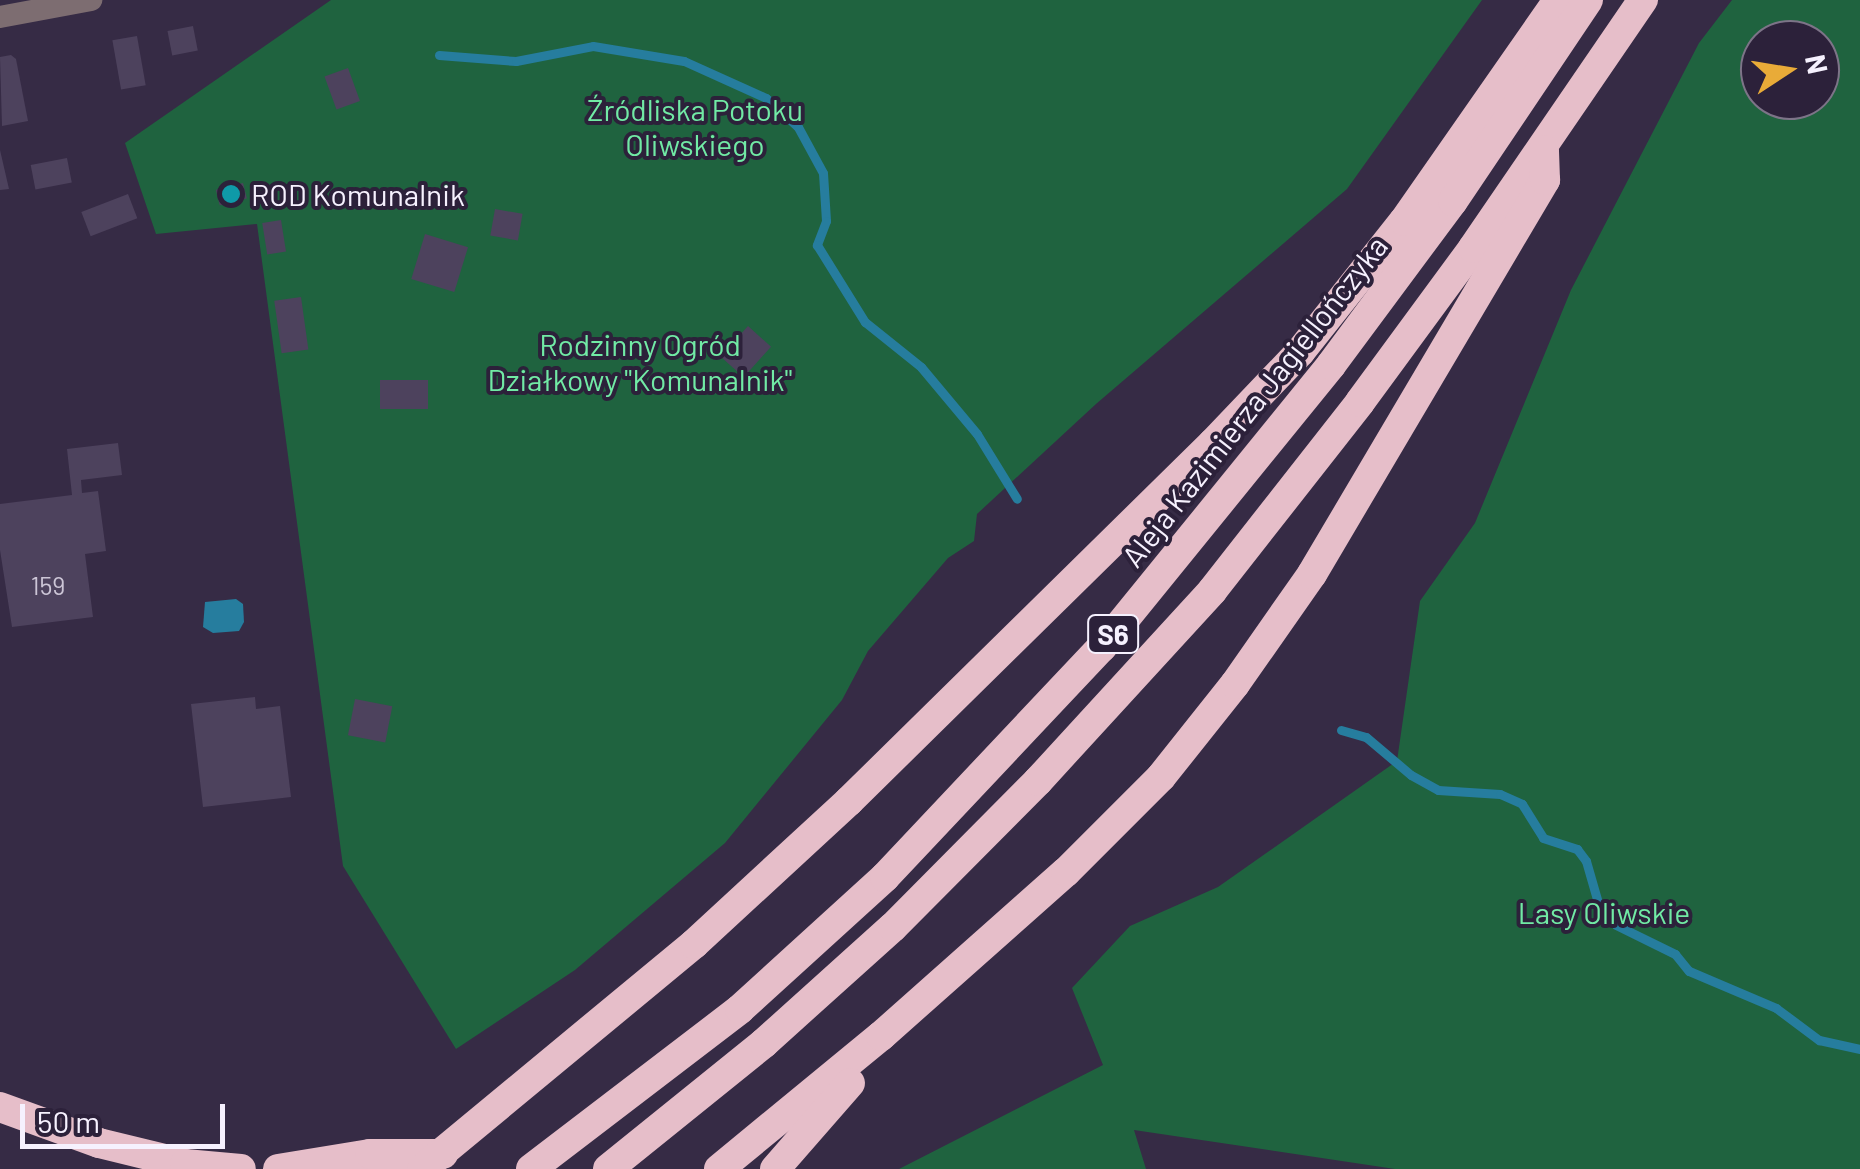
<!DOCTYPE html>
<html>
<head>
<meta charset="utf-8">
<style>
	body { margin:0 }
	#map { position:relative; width:1860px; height:1169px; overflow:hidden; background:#362b45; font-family:Barlow,sans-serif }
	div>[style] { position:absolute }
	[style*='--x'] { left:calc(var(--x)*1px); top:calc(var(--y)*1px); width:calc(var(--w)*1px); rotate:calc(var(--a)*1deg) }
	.green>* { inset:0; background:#1f633f }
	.water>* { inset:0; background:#267d9e }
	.stream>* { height:9px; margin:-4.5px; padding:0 4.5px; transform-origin:4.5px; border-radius:4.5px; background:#267d9e }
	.building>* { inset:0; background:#4d425d; transform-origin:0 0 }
	.street>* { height:22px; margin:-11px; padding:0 11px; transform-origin:11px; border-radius:11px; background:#7d6d71 }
	.highway>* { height:30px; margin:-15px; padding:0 15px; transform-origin:15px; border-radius:15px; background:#e6bec9 }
	.dots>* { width:28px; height:28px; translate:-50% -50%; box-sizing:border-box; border:5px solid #2c213a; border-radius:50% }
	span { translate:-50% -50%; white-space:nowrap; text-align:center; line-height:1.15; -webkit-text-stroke:8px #2c213a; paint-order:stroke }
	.number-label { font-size:25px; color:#ccc5d6 }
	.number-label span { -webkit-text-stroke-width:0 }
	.shield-label span { padding:2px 8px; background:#2c213a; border:2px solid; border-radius:8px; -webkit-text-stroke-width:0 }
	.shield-label { font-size:28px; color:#f6f1fe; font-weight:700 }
	.park-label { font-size:30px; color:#71eaa5 }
	.poi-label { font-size:30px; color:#f6f1fe }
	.left { translate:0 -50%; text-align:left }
	.street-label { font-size:30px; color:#f6f1fe }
	.north { position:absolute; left:1740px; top:20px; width:100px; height:100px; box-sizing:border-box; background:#2c213a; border:2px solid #7d7488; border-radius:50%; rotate:78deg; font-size:28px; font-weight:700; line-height:40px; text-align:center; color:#f6f1fe }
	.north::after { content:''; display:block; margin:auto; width:35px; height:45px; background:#e9ab38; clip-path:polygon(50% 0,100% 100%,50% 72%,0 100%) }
	.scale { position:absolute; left:20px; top:1104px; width:205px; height:45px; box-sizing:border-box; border:5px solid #f6f1fe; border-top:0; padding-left:12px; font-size:30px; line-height:35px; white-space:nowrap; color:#f6f1fe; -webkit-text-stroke:8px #2c213a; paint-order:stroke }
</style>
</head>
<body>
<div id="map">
	<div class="green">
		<div style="clip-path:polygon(331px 0,1482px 0,1347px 189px,1096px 404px,977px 514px,974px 541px,948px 558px,868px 651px,842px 700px,725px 843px,575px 970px,456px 1049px,343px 866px,257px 224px,156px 234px,125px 143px)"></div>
		<div style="clip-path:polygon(evenodd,1732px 0,1860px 0,1860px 1169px,1395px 1169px,1134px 1130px,1146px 1169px,899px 1169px,1103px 1065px,1072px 988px,1130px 926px,1218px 887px,1397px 761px,1420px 601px,1475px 523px,1571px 290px,1699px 43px,1732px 0,1760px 40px,1820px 40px,1820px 100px,1760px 100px,1760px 40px)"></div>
	</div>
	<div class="water">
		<div style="clip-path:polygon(236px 599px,243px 604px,244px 622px,239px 631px,213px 633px,203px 627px,205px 602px)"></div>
	</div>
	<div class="stream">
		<div style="--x:439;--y:55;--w:77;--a:4.5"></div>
		<div style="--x:516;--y:61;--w:78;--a:-11"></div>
		<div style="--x:593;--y:46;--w:92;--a:9.4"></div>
		<div style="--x:684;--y:61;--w:90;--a:24.3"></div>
		<div style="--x:766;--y:98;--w:43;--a:42.2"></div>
		<div style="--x:798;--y:127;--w:52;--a:61.5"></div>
		<div style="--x:823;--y:173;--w:48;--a:86.4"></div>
		<div style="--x:826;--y:221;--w:26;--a:111"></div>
		<div style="--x:817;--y:245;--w:91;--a:58.1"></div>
		<div style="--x:865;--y:322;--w:72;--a:38.8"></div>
		<div style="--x:921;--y:367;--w:87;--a:50.1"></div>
		<div style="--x:977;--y:434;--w:76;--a:58.4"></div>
		<div style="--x:1341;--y:730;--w:26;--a:16"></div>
		<div style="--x:1366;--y:737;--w:59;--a:40.2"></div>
		<div style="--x:1411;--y:775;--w:31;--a:29"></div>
		<div style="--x:1438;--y:790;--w:62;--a:3.7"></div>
		<div style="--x:1500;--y:794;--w:24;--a:24"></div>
		<div style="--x:1522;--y:804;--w:40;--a:58"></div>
		<div style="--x:1543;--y:838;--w:36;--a:18"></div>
		<div style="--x:1577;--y:849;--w:15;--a:53"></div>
		<div style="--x:1586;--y:861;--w:47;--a:73.9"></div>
		<div style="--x:1599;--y:906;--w:25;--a:48"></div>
		<div style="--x:1616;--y:925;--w:66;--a:26.2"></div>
		<div style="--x:1675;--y:954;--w:22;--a:51"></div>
		<div style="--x:1689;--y:971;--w:95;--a:23"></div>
		<div style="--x:1776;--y:1008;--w:54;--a:36.7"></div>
		<div style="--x:1819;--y:1040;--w:42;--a:12.4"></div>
	</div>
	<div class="building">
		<div style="left:193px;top:26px;width:25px;height:26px;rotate:79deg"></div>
		<div style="left:137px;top:36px;width:50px;height:25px;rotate:80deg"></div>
		<div style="clip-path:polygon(11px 55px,16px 59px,28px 121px,2px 126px,0 57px)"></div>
		<div style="left:348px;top:68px;width:35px;height:25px;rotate:70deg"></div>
		<div style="clip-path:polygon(0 150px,9px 189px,0 190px)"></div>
		<div style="left:67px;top:158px;width:25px;height:37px;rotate:79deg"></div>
		<div style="left:243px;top:183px;width:16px;height:28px;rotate:76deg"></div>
		<div style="left:128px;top:194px;width:26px;height:50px;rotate:69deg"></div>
		<div style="left:495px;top:209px;width:28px;height:27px;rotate:10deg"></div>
		<div style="left:281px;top:220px;width:32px;height:19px;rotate:81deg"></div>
		<div style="left:425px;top:234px;width:45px;height:47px;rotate:17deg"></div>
		<div style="left:301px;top:297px;width:53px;height:27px;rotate:82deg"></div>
		<div style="left:748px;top:326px;width:31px;height:41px;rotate:42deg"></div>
		<div style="left:380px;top:380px;width:48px;height:29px"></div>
		<div style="clip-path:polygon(118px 443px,122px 475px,81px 480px,82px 493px,98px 491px,106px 551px,85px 554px,93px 617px,12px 627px,0 550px,0 504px,72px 495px,67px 449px)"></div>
		<div style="clip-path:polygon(255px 697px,256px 709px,280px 706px,291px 797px,203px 807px,191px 704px)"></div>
		<div style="left:355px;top:699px;width:38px;height:37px;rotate:11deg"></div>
	</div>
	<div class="street">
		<div style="--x:0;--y:17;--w:93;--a:-10.6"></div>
	</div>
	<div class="highway">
		<div style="--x:0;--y:1107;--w:105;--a:20"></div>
		<div style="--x:99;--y:1143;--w:89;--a:13.7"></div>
		<div style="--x:185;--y:1164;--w:56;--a:5.1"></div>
		<div style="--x:278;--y:1169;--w:93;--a:-9.3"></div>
		<div style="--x:370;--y:1154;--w:73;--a:0"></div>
		<div style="--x:422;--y:1169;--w:353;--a:-39.6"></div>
		<div style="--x:694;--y:944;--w:211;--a:-42.7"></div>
		<div style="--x:849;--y:801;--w:511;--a:-44.52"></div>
		<div style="--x:1213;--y:443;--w:126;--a:-46.3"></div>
		<div style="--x:1300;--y:352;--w:167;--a:-51.6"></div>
		<div style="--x:1404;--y:221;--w:269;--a:-55.1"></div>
		<div style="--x:531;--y:1169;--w:263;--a:-37.4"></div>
		<div style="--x:740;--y:1009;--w:196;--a:-42.3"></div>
		<div style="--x:885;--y:877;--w:316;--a:-46.7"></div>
		<div style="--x:1102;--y:647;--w:363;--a:-50.9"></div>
		<div style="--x:1331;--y:365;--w:204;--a:-53.4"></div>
		<div style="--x:1453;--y:201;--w:242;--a:-56.1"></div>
		<div style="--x:608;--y:1169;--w:201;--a:-38.9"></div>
		<div style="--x:764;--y:1043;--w:173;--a:-42"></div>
		<div style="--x:893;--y:927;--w:206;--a:-45.2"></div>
		<div style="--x:1038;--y:781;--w:258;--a:-47.5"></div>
		<div style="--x:1212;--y:591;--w:240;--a:-51.9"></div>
		<div style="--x:1360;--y:402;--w:191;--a:-53.7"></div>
		<div style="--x:1473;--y:248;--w:301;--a:-55.6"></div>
		<div style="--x:719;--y:1169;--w:210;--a:-39.4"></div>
		<div style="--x:881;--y:1036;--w:247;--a:-41.6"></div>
		<div style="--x:1066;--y:872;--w:134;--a:-45"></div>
		<div style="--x:1161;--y:777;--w:119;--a:-51.5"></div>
		<div style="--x:1235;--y:684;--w:134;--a:-55"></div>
		<div style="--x:1312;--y:574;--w:458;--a:-59.4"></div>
		<div style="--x:1545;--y:180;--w:30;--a:-92"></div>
		<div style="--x:775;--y:1169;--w:114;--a:-48.9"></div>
	</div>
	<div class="dots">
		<div style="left:231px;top:194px;background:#0f9aa8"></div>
	</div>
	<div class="number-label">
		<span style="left:48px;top:585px">159</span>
	</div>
	<div class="shield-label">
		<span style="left:1113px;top:634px">S6</span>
	</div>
	<div class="park-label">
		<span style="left:695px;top:126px">Źródliska Potoku<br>Oliwskiego</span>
		<span style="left:640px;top:361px">Rodzinny Ogród<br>Działkowy "Komunalnik"</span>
		<span style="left:1604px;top:912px">Lasy Oliwskie</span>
	</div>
	<div class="poi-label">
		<span class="left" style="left:251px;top:194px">ROD Komunalnik</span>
	</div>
	<div class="street-label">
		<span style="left:1254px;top:401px;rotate:-52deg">Aleja Kazimierza Jagiellończyka</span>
	</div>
	<div class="north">N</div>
	<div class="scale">50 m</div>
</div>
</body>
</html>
